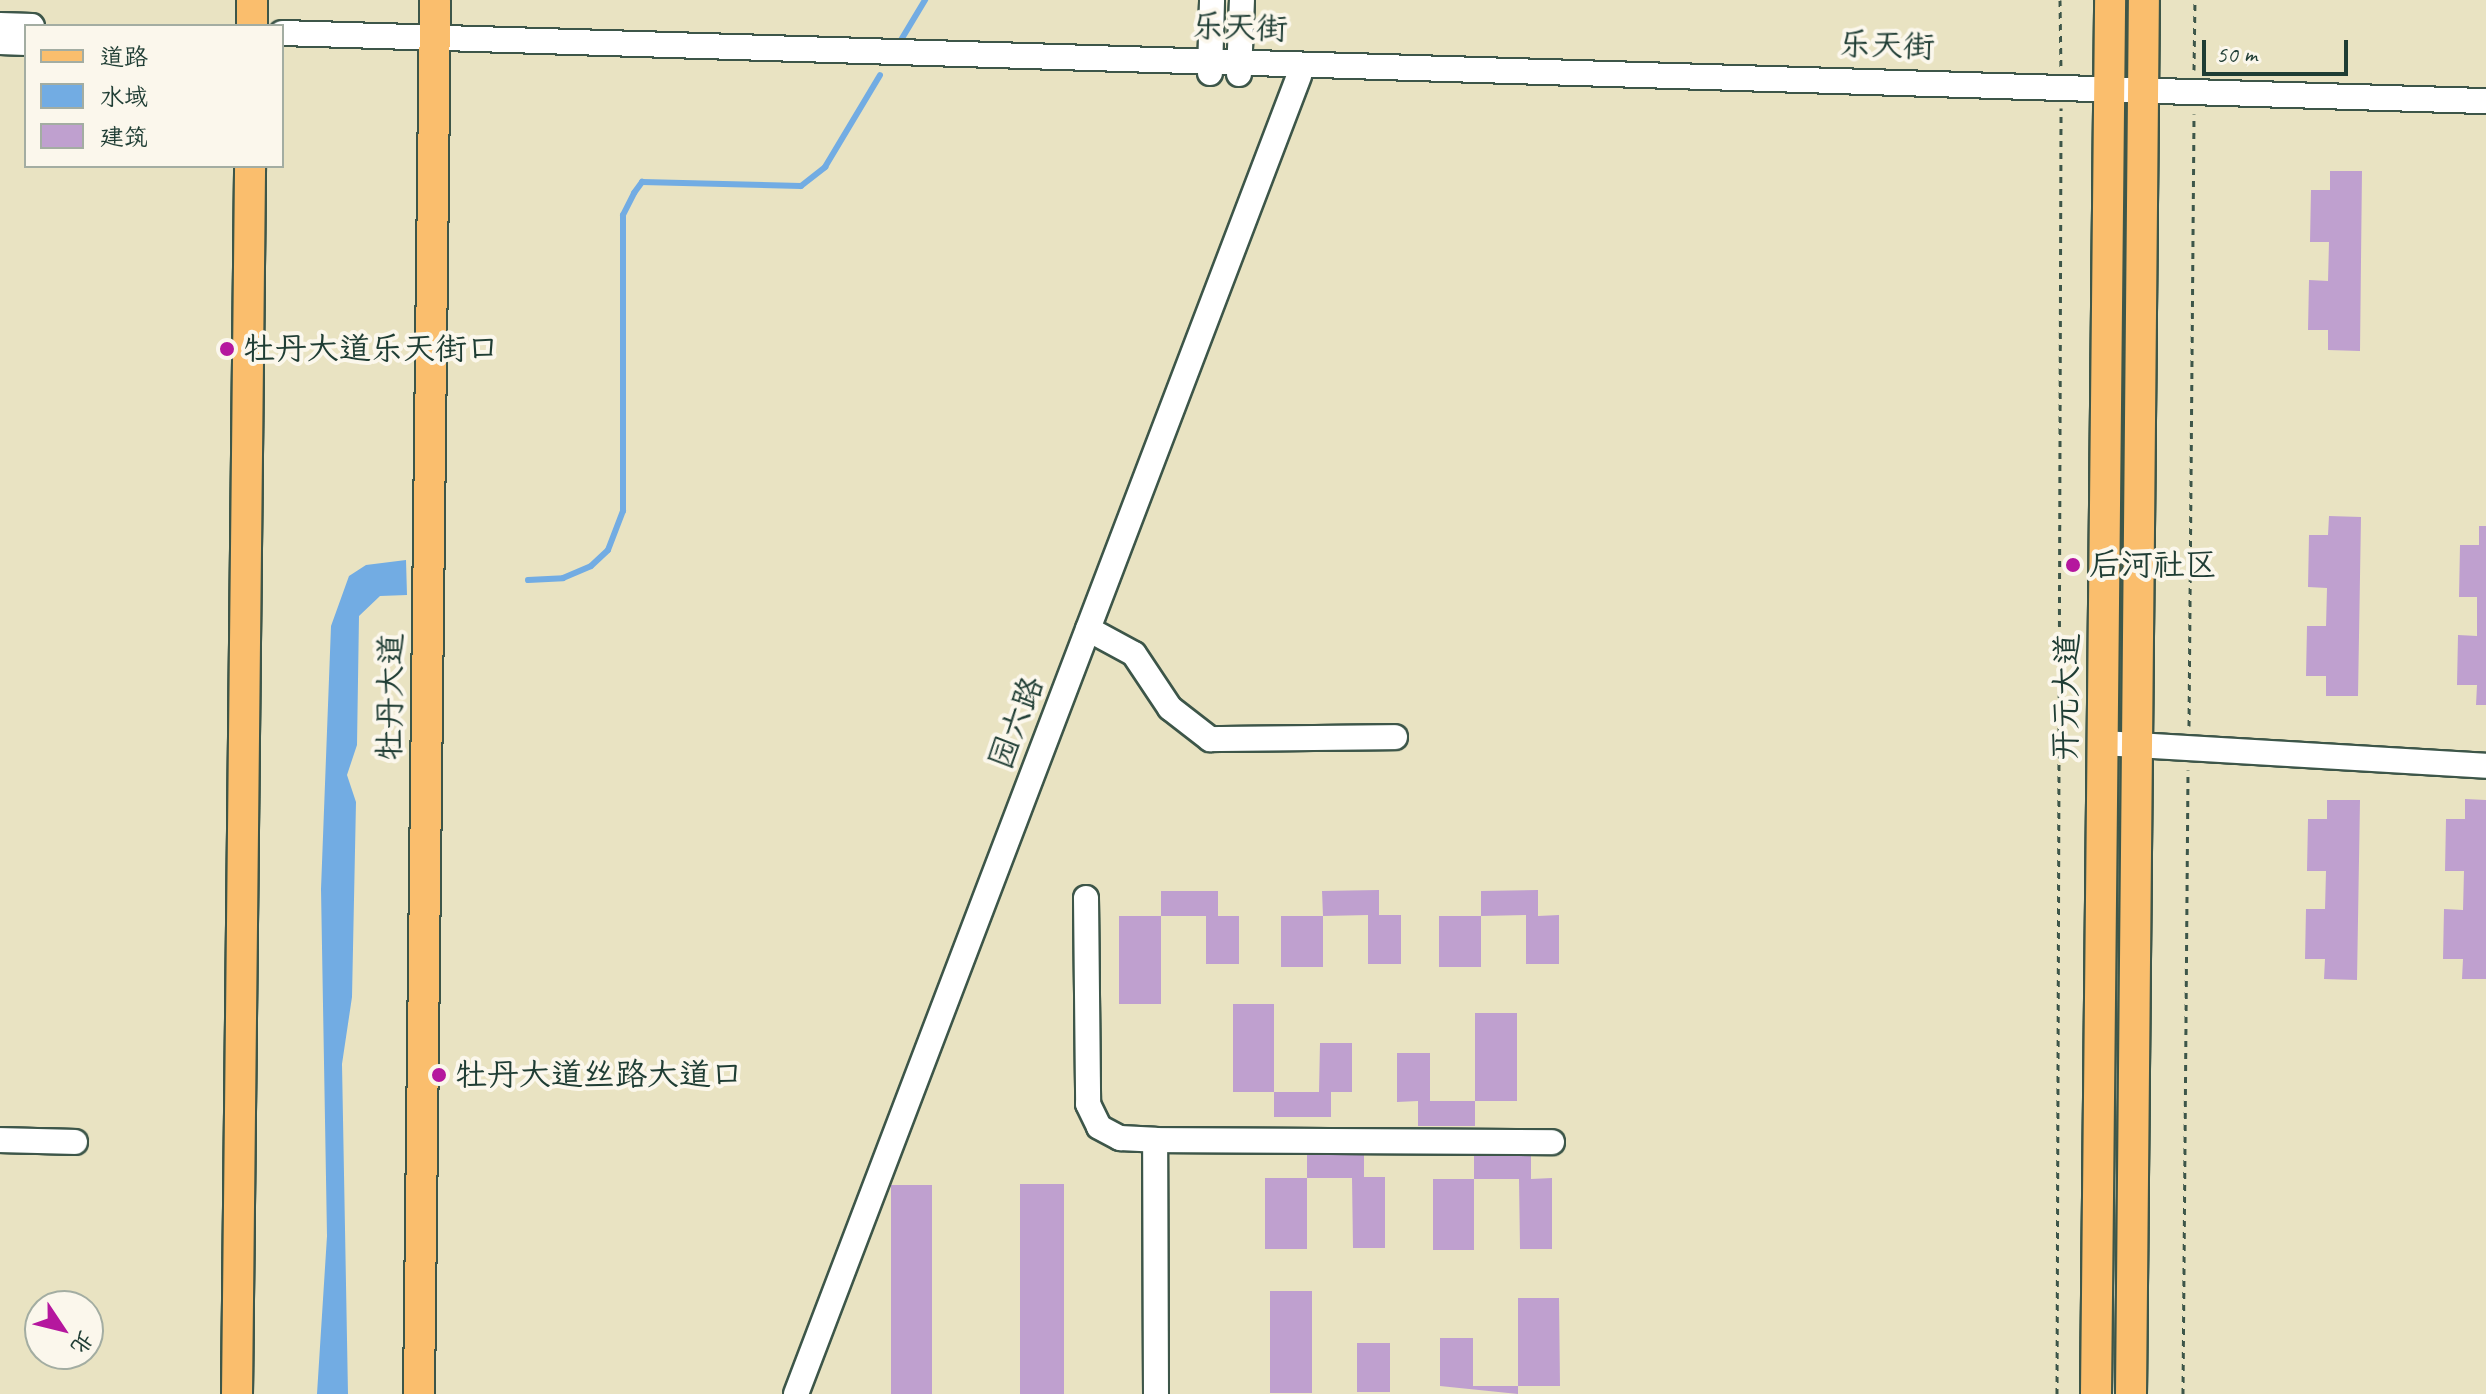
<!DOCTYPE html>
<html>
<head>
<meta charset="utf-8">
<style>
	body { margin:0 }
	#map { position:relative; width:2486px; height:1394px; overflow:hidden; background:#e9e3c2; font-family:Caveat,"LXGW WenKai TC",sans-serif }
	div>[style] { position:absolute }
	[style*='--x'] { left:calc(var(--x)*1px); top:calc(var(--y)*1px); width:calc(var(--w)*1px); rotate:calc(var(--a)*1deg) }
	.water>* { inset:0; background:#72ace3 }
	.stream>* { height:6px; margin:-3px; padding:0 3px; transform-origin:3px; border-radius:3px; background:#72ace3 }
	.building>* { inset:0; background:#bfa0cf; transform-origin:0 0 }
	.path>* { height:3px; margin-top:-1.5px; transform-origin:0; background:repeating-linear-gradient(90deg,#3d5649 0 6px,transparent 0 12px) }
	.roads { filter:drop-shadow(2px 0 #3d5649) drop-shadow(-2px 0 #3d5649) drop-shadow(0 2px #3d5649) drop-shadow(0 -2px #3d5649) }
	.minor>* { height:24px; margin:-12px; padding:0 12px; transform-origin:12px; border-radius:12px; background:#fff }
	.major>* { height:30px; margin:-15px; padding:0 15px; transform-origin:15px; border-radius:15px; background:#fabe6d }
	.dots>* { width:22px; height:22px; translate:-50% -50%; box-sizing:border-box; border:4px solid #fbf7ec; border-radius:50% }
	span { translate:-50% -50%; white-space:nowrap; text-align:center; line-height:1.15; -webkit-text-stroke:8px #fbf7ec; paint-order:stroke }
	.street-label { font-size:32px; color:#1f3d34 }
	.poi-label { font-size:32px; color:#1f3d34 }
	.left { translate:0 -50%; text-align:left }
	.legend { position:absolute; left:24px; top:24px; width:260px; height:144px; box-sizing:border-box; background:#fbf7ec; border:2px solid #a3ada2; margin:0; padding:10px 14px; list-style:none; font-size:24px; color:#1f3d34 }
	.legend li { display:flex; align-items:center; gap:16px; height:40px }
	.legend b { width:40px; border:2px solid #a3ada2 }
	.north { position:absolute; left:24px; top:1290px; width:80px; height:80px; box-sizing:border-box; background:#fbf7ec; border:2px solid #a3ada2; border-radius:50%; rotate:125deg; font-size:22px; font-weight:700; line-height:32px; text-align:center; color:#1f3d34 }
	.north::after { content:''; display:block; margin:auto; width:28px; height:36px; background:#b5179e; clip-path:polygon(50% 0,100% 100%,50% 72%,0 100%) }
	.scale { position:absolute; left:2202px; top:40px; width:146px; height:36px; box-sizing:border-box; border:4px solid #1f3d34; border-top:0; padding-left:10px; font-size:24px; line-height:28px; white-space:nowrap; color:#1f3d34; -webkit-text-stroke:6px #fbf7ec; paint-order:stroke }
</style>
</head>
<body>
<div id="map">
	<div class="water">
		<div style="clip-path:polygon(406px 560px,407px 595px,380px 596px,359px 616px,357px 745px,347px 775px,356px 802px,352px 997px,342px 1064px,348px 1394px,317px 1394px,327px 1236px,321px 889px,331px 626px,349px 576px,366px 565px)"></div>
	</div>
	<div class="stream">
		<div style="--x:901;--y:40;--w:47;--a:-59"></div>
		<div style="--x:528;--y:580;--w:35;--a:-3"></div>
		<div style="--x:563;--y:578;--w:30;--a:-23"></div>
		<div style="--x:591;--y:566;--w:23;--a:-43"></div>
		<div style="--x:608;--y:550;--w:42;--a:-69"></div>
		<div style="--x:623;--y:511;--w:296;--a:-90"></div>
		<div style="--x:623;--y:215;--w:25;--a:-63"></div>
		<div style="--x:634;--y:193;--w:14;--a:-54"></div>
		<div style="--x:642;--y:182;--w:159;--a:1.4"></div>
		<div style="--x:801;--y:186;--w:31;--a:-38"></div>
		<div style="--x:825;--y:167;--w:107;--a:-59.1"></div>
	</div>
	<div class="building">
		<div style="clip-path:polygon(2330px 171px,2362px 171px,2360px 351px,2328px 350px,2328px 330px,2308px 330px,2309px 280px,2328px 281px,2329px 242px,2310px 242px,2311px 190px,2330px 190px)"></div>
		<div style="clip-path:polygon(2329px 516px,2361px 517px,2358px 696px,2326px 696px,2326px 676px,2306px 676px,2307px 626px,2326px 626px,2327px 588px,2308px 587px,2309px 535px,2328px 535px)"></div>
		<div style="clip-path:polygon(2479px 526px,2486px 526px,2486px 705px,2476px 705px,2477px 685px,2457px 685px,2458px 635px,2477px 636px,2477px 597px,2459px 597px,2460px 545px,2479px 545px)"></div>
		<div style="clip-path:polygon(2465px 799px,2486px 800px,2486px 979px,2462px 979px,2463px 959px,2443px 959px,2444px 909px,2463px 910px,2464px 871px,2445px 871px,2446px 819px,2465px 819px)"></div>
		<div style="clip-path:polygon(2327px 800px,2360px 800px,2357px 980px,2324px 979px,2325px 959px,2305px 959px,2306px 909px,2325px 909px,2326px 871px,2307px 871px,2308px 819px,2327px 819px)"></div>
		<div style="clip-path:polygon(1379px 890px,1379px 915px,1401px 915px,1401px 964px,1368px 964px,1368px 915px,1323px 916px,1322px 891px)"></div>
		<div style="clip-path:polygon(1538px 890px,1538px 916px,1559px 915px,1559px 964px,1526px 964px,1526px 915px,1481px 916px,1481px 891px)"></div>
		<div style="clip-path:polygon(1161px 891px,1218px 891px,1218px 916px,1239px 916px,1239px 964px,1206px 964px,1206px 916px,1161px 916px)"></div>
		<div style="left:1161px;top:916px;width:88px;height:42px;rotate:90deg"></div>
		<div style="left:1281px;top:916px;width:42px;height:51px"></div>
		<div style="left:1439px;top:916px;width:42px;height:51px"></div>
		<div style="left:1233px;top:1004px;width:41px;height:88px"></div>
		<div style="left:1475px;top:1013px;width:42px;height:88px"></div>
		<div style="clip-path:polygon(1320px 1043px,1352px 1043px,1352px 1092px,1331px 1092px,1331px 1117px,1274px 1117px,1274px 1092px,1319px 1092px)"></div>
		<div style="clip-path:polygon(1397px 1053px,1430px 1053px,1430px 1101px,1475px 1101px,1475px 1126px,1418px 1126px,1418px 1101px,1397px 1102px)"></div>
		<div style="clip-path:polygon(1307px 1153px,1364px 1153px,1364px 1177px,1385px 1177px,1385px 1248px,1353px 1248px,1352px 1178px,1307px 1178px)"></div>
		<div style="clip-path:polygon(1474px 1154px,1531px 1154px,1531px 1179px,1552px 1178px,1552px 1249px,1520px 1249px,1519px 1179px,1474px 1179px)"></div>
		<div style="left:1265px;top:1178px;width:42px;height:71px"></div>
		<div style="left:1474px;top:1179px;width:71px;height:41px;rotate:90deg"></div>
		<div style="left:1020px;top:1184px;width:44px;height:210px"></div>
		<div style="left:891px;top:1185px;width:41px;height:209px"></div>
		<div style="left:1270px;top:1291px;width:42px;height:102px"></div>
		<div style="clip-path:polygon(1518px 1298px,1559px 1298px,1560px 1386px,1518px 1386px,1518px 1394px,1440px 1386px,1440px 1338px,1473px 1338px,1473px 1386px,1518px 1386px)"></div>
		<div style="left:1390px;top:1343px;width:49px;height:33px;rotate:90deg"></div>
	</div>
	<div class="path">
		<div style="--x:2060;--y:0;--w:68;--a:89.2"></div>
		<div style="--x:2194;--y:70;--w:70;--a:-89.2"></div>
		<div style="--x:2189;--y:726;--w:612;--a:-89.53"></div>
		<div style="--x:2057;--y:1394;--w:1286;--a:-89.82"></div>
		<div style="--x:2183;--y:1394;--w:624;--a:-89.54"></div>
	</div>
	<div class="roads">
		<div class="minor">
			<div style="--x:0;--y:25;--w:32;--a:2"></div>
			<div style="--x:282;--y:33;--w:2205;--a:1.77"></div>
			<div style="--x:0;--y:42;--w:26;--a:2"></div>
			<div style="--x:1210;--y:73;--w:73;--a:-88.4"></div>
			<div style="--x:1239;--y:74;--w:74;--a:-87.7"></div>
			<div style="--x:1088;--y:629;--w:52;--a:28.5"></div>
			<div style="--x:1134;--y:654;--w:65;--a:56.3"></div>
			<div style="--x:1170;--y:708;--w:51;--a:37.8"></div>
			<div style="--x:1210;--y:739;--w:185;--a:-0.6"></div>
			<div style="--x:2102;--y:743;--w:385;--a:3.4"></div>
			<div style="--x:1086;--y:898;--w:206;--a:89.4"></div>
			<div style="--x:1088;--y:1104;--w:25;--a:64"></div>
			<div style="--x:1099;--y:1127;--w:24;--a:28"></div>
			<div style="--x:1120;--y:1138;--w:35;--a:3"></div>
			<div style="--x:0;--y:1140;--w:75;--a:1.5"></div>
			<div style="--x:796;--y:1394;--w:1411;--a:-69.11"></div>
			<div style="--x:1156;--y:1394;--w:254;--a:-90.2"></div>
			<div style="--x:1155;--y:1140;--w:397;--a:0.3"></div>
		</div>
		<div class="major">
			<div style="--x:252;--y:26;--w:26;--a:-90"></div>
			<div style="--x:237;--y:1394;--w:1228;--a:-89.39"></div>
			<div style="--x:419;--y:1394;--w:1394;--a:-89.34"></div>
			<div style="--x:2096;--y:1394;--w:1394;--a:-89.42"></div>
			<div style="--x:2131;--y:1394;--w:1394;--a:-89.47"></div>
		</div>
	</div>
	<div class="dots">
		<div style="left:227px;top:349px;background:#b5179e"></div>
		<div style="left:2073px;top:565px;background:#b5179e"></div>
		<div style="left:439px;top:1075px;background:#b5179e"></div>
	</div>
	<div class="street-label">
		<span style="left:1240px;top:28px;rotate:2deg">乐天街</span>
		<span style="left:1887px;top:46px;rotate:2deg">乐天街</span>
		<span style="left:391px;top:697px;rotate:-89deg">牡丹大道</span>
		<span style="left:2067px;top:697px;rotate:-89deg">开元大道</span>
		<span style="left:1017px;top:723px;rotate:-69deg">园六路</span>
	</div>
	<div class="poi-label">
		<span class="left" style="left:243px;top:349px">牡丹大道乐天街口</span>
		<span class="left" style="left:2089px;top:565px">后河社区</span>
		<span class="left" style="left:455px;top:1075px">牡丹大道丝路大道口</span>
	</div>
	<ul class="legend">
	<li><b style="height:10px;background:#fabe6d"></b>道路</li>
	<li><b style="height:22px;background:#72ace3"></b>水域</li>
	<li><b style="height:22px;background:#bfa0cf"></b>建筑</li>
	</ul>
	<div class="north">北</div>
	<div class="scale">50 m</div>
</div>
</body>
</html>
